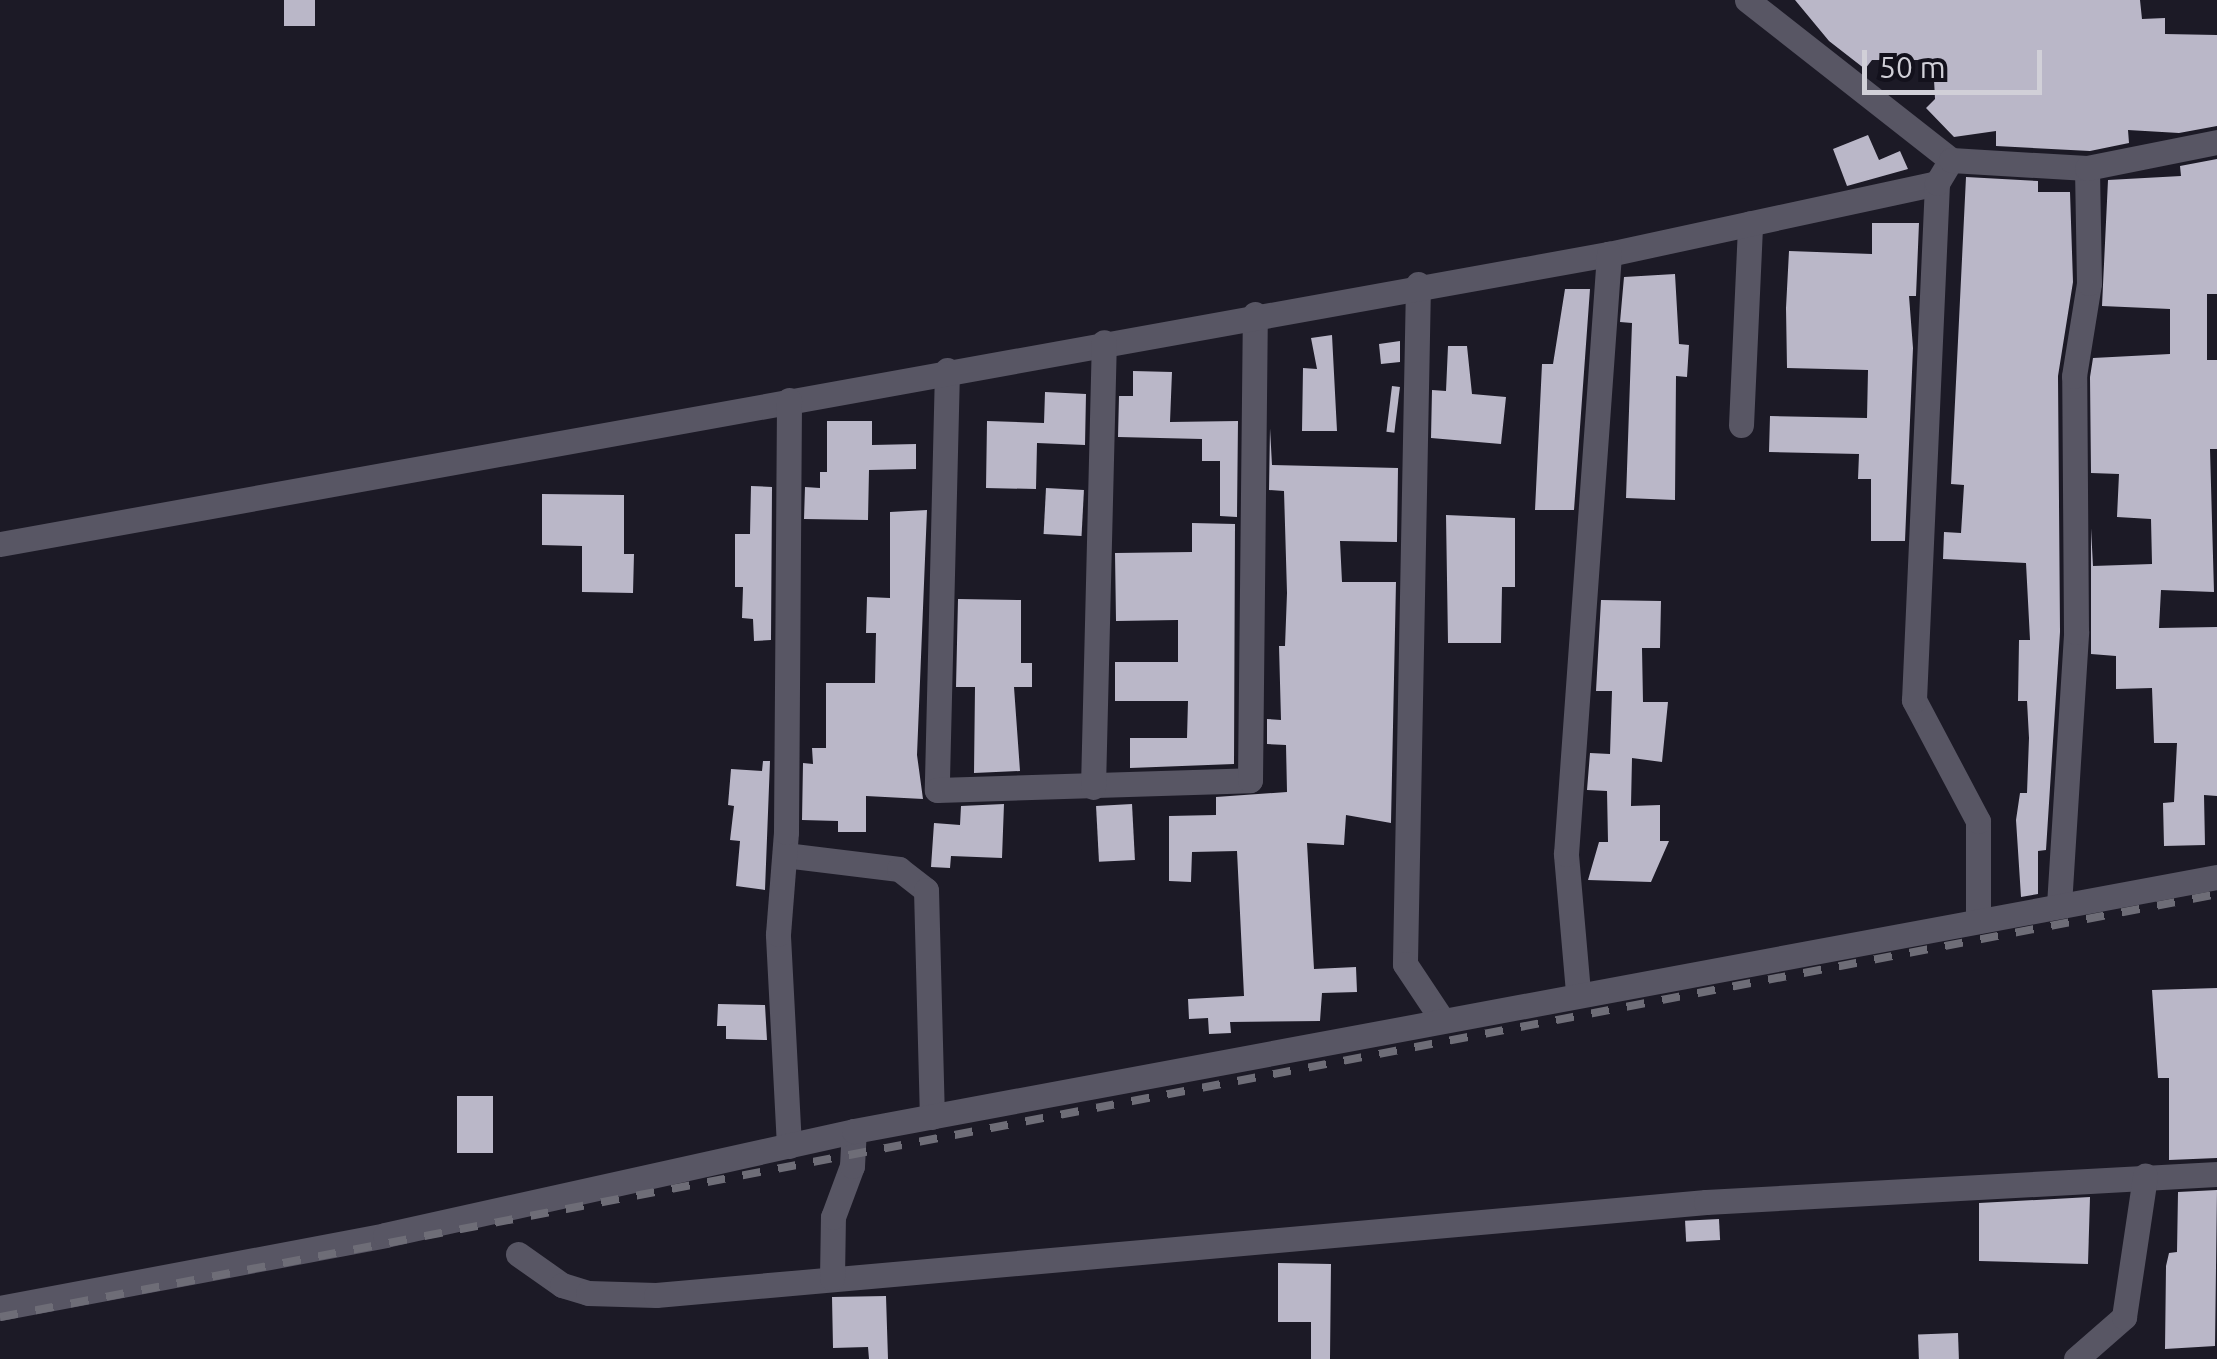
<!DOCTYPE html>
<html>
<head>
<meta charset="utf-8">
<style>
	body { margin:0 }
	#map { position:relative; width:2217px; height:1359px; overflow:hidden; background:#1c1a26; font-family:Ubuntu,sans-serif }
	div>[style] { position:absolute }
	[style*='--x'] { left:calc(var(--x)*1px); top:calc(var(--y)*1px); width:calc(var(--w)*1px); rotate:calc(var(--a)*1deg) }
	.building>* { inset:0; background:#bab7c8; transform-origin:0 0 }
	.minor>* { height:25px; margin:-12.5px; padding:0 12.5px; transform-origin:12.5px; border-radius:12.5px; background:#585664 }
	.rail>* { height:8px; margin-top:-4px; transform-origin:0; background:repeating-linear-gradient(90deg,#6e6d77 0 18px,transparent 0 36px) }
	span { translate:-50% -50%; white-space:nowrap; text-align:center; line-height:1.15; -webkit-text-stroke:10px #13111c; paint-order:stroke }
	.scale { position:absolute; left:1862px; top:50px; width:180px; height:45px; box-sizing:border-box; border:5px solid #d1d0d8; border-top:0; padding-left:12px; font-size:30px; line-height:35px; white-space:nowrap; color:#d1d0d8; -webkit-text-stroke:8px #13111c; paint-order:stroke }
</style>
</head>
<body>
<div id="map">
	<div class="building">
		<div style="left:284px;top:0;width:31px;height:26px"></div>
		<div style="clip-path:polygon(1795px 0,2140px 0,2142px 19px,2165px 18px,2165px 34px,2217px 35px,2217px 126px,2179px 133px,2128px 130px,2129px 143px,2090px 151px,1996px 146px,1996px 131px,1954px 137px,1926px 108px,1935px 99px,1933px 60px,1872px 60px,1865px 69px,1829px 41px)"></div>
		<div style="clip-path:polygon(1868px 135px,1879px 160px,1900px 151px,1908px 169px,1847px 186px,1833px 149px)"></div>
		<div style="clip-path:polygon(2217px 159px,2217px 294px,2207px 294px,2207px 360px,2217px 360px,2217px 449px,2210px 449px,2214px 592px,2161px 590px,2159px 628px,2217px 627px,2217px 796px,2204px 795px,2205px 845px,2164px 846px,2163px 803px,2174px 802px,2177px 743px,2154px 743px,2152px 688px,2116px 689px,2116px 656px,2091px 654px,2091px 528px,2093px 566px,2152px 564px,2151px 519px,2117px 517px,2119px 474px,2091px 473px,2090px 377px,2093px 358px,2170px 354px,2170px 309px,2102px 306px,2108px 180px,2181px 176px,2180px 166px)"></div>
		<div style="clip-path:polygon(1966px 177px,2038px 181px,2038px 192px,2070px 192px,2073px 282px,2058px 376px,2060px 632px,2046px 850px,2038px 851px,2038px 894px,2021px 897px,2016px 820px,2020px 793px,2027px 793px,2029px 738px,2027px 701px,2018px 701px,2019px 640px,2030px 640px,2026px 563px,1943px 559px,1944px 532px,1961px 533px,1964px 485px,1951px 484px)"></div>
		<div style="clip-path:polygon(1872px 223px,1919px 223px,1916px 296px,1909px 296px,1913px 348px,1905px 541px,1871px 541px,1871px 479px,1858px 479px,1859px 454px,1769px 452px,1770px 416px,1867px 418px,1868px 370px,1787px 368px,1786px 308px,1789px 251px,1872px 254px)"></div>
		<div style="clip-path:polygon(1675px 274px,1679px 344px,1689px 345px,1687px 377px,1676px 376px,1675px 500px,1626px 498px,1632px 323px,1620px 322px,1624px 277px)"></div>
		<div style="clip-path:polygon(1565px 289px,1590px 289px,1574px 510px,1535px 510px,1542px 364px,1553px 364px)"></div>
		<div style="clip-path:polygon(1332px 335px,1337px 431px,1302px 431px,1303px 368px,1317px 369px,1311px 338px)"></div>
		<div style="clip-path:polygon(1400px 341px,1400px 362px,1381px 364px,1379px 344px)"></div>
		<div style="clip-path:polygon(1448px 346px,1467px 346px,1472px 394px,1506px 397px,1501px 444px,1431px 438px,1432px 390px,1446px 391px)"></div>
		<div style="clip-path:polygon(1133px 371px,1172px 372px,1170px 422px,1238px 421px,1237px 517px,1220px 516px,1220px 461px,1202px 461px,1202px 439px,1118px 437px,1119px 396px,1133px 396px)"></div>
		<div style="left:1392px;top:386px;width:8px;height:46px;rotate:7deg"></div>
		<div style="clip-path:polygon(1045px 392px,1086px 394px,1085px 445px,1037px 443px,1036px 489px,986px 488px,987px 421px,1044px 423px)"></div>
		<div style="clip-path:polygon(827px 421px,872px 421px,872px 445px,916px 444px,916px 469px,869px 470px,868px 520px,804px 519px,805px 487px,820px 488px,820px 472px,827px 472px)"></div>
		<div style="clip-path:polygon(1270px 428px,1272px 465px,1398px 468px,1397px 542px,1340px 541px,1342px 582px,1396px 582px,1391px 823px,1346px 815px,1344px 845px,1307px 843px,1314px 969px,1356px 967px,1357px 992px,1322px 993px,1320px 1021px,1230px 1022px,1231px 1033px,1209px 1034px,1208px 1018px,1189px 1019px,1188px 999px,1244px 996px,1237px 851px,1192px 852px,1191px 882px,1169px 881px,1169px 816px,1216px 815px,1216px 797px,1287px 792px,1286px 745px,1267px 744px,1267px 719px,1281px 720px,1279px 646px,1285px 646px,1287px 593px,1284px 491px,1269px 490px)"></div>
		<div style="clip-path:polygon(751px 486px,772px 487px,771px 640px,754px 641px,753px 619px,742px 618px,743px 587px,735px 587px,735px 534px,750px 534px)"></div>
		<div style="left:1046px;top:488px;width:38px;height:46px;rotate:3deg"></div>
		<div style="clip-path:polygon(542px 494px,624px 495px,624px 554px,634px 554px,633px 593px,582px 592px,582px 546px,542px 545px)"></div>
		<div style="clip-path:polygon(927px 510px,917px 755px,923px 799px,866px 796px,866px 832px,838px 832px,838px 821px,802px 820px,803px 763px,813px 764px,812px 748px,826px 748px,826px 683px,875px 683px,876px 633px,866px 633px,867px 597px,890px 598px,890px 512px)"></div>
		<div style="clip-path:polygon(1446px 515px,1515px 518px,1515px 587px,1502px 587px,1501px 643px,1448px 643px)"></div>
		<div style="clip-path:polygon(1192px 523px,1235px 524px,1234px 764px,1130px 768px,1130px 738px,1187px 738px,1188px 701px,1115px 701px,1115px 662px,1178px 662px,1178px 620px,1116px 621px,1115px 553px,1192px 552px)"></div>
		<div style="clip-path:polygon(958px 599px,1021px 600px,1021px 663px,1032px 663px,1032px 687px,1014px 687px,1020px 771px,974px 773px,975px 687px,956px 687px)"></div>
		<div style="clip-path:polygon(1601px 600px,1661px 601px,1660px 648px,1642px 648px,1643px 702px,1668px 702px,1662px 762px,1632px 758px,1631px 806px,1660px 805px,1660px 841px,1669px 841px,1651px 882px,1588px 880px,1599px 842px,1608px 842px,1607px 791px,1587px 790px,1590px 753px,1610px 754px,1612px 691px,1596px 691px)"></div>
		<div style="clip-path:polygon(763px 761px,770px 761px,765px 890px,736px 886px,740px 841px,730px 840px,734px 806px,728px 805px,731px 769px,762px 771px)"></div>
		<div style="clip-path:polygon(1004px 804px,1002px 858px,951px 856px,950px 868px,931px 867px,934px 823px,960px 825px,961px 806px)"></div>
		<div style="left:1132px;top:804px;width:56px;height:36px;rotate:87deg"></div>
		<div style="clip-path:polygon(2217px 988px,2217px 1158px,2169px 1160px,2169px 1078px,2158px 1078px,2152px 990px)"></div>
		<div style="clip-path:polygon(718px 1004px,765px 1005px,767px 1040px,726px 1039px,726px 1026px,717px 1026px)"></div>
		<div style="left:457px;top:1096px;width:36px;height:57px"></div>
		<div style="clip-path:polygon(2217px 1190px,2215px 1346px,2165px 1349px,2166px 1266px,2169px 1253px,2177px 1252px,2178px 1192px)"></div>
		<div style="clip-path:polygon(2090px 1197px,2088px 1264px,1979px 1261px,1979px 1203px)"></div>
		<div style="left:1719px;top:1219px;width:21px;height:34px;rotate:87deg"></div>
		<div style="clip-path:polygon(1278px 1263px,1331px 1264px,1330px 1359px,1311px 1359px,1311px 1322px,1278px 1322px)"></div>
		<div style="clip-path:polygon(886px 1296px,888px 1359px,869px 1359px,868px 1347px,833px 1348px,832px 1297px)"></div>
		<div style="left:1958px;top:1333px;width:26px;height:40px;rotate:88deg"></div>
	</div>
	<div class="minor">
		<div style="--x:1747;--y:0;--w:259;--a:38.1"></div>
		<div style="--x:1418;--y:284;--w:680;--a:91.1"></div>
		<div style="--x:1405;--y:964;--w:65;--a:56.3"></div>
		<div style="--x:947;--y:370;--w:420;--a:91.4"></div>
		<div style="--x:937;--y:790;--w:313;--a:-1.8"></div>
		<div style="--x:1250;--y:780;--w:466;--a:-89.4"></div>
		<div style="--x:1741;--y:425;--w:202;--a:-87.4"></div>
		<div style="--x:0;--y:544;--w:1635;--a:-10.22"></div>
		<div style="--x:1609;--y:254;--w:336;--a:-12.2"></div>
		<div style="--x:1093;--y:787;--w:445;--a:-88.6"></div>
		<div style="--x:785;--y:855;--w:115;--a:7"></div>
		<div style="--x:899;--y:869;--w:34;--a:38"></div>
		<div style="--x:926;--y:890;--w:227;--a:88.5"></div>
		<div style="--x:2059;--y:905;--w:274;--a:-86.4"></div>
		<div style="--x:2076;--y:632;--w:256;--a:-90.4"></div>
		<div style="--x:2074;--y:376;--w:94;--a:-80.8"></div>
		<div style="--x:2089;--y:283;--w:115;--a:-91"></div>
		<div style="--x:1978;--y:921;--w:100;--a:-90"></div>
		<div style="--x:1978;--y:821;--w:137;--a:-117.9"></div>
		<div style="--x:1914;--y:700;--w:518;--a:-87.45"></div>
		<div style="--x:1937;--y:183;--w:27;--a:-59"></div>
		<div style="--x:1951;--y:160;--w:136;--a:3.4"></div>
		<div style="--x:2087;--y:168;--w:133;--a:-11.3"></div>
		<div style="--x:1578;--y:992;--w:139;--a:-95"></div>
		<div style="--x:1566;--y:854;--w:602;--a:-85.9"></div>
		<div style="--x:789;--y:1146;--w:212;--a:-93"></div>
		<div style="--x:778;--y:934;--w:102;--a:-85.5"></div>
		<div style="--x:786;--y:832;--w:432;--a:-89.6"></div>
		<div style="--x:518;--y:1254;--w:54;--a:35.2"></div>
		<div style="--x:562;--y:1285;--w:27;--a:17"></div>
		<div style="--x:588;--y:1293;--w:68;--a:1.7"></div>
		<div style="--x:656;--y:1295;--w:1054;--a:-5.06"></div>
		<div style="--x:1706;--y:1202;--w:512;--a:-3.14"></div>
		<div style="--x:832;--y:1278;--w:61;--a:-89.1"></div>
		<div style="--x:833;--y:1217;--w:54;--a:-69.6"></div>
		<div style="--x:852;--y:1166;--w:35;--a:-87"></div>
		<div style="--x:0;--y:1308;--w:392;--a:-10.7"></div>
		<div style="--x:385;--y:1235;--w:480;--a:-12.5"></div>
		<div style="--x:854;--y:1131;--w:1386;--a:-10.56"></div>
		<div style="--x:2076;--y:1359;--w:64;--a:-41.2"></div>
		<div style="--x:2124;--y:1317;--w:143;--a:-81.5"></div>
	</div>
	<div class="rail">
		<div style="--x:0;--y:1317;--w:2257;--a:-10.8"></div>
	</div>
	<div class="scale">50 m</div>
</div>
</body>
</html>
